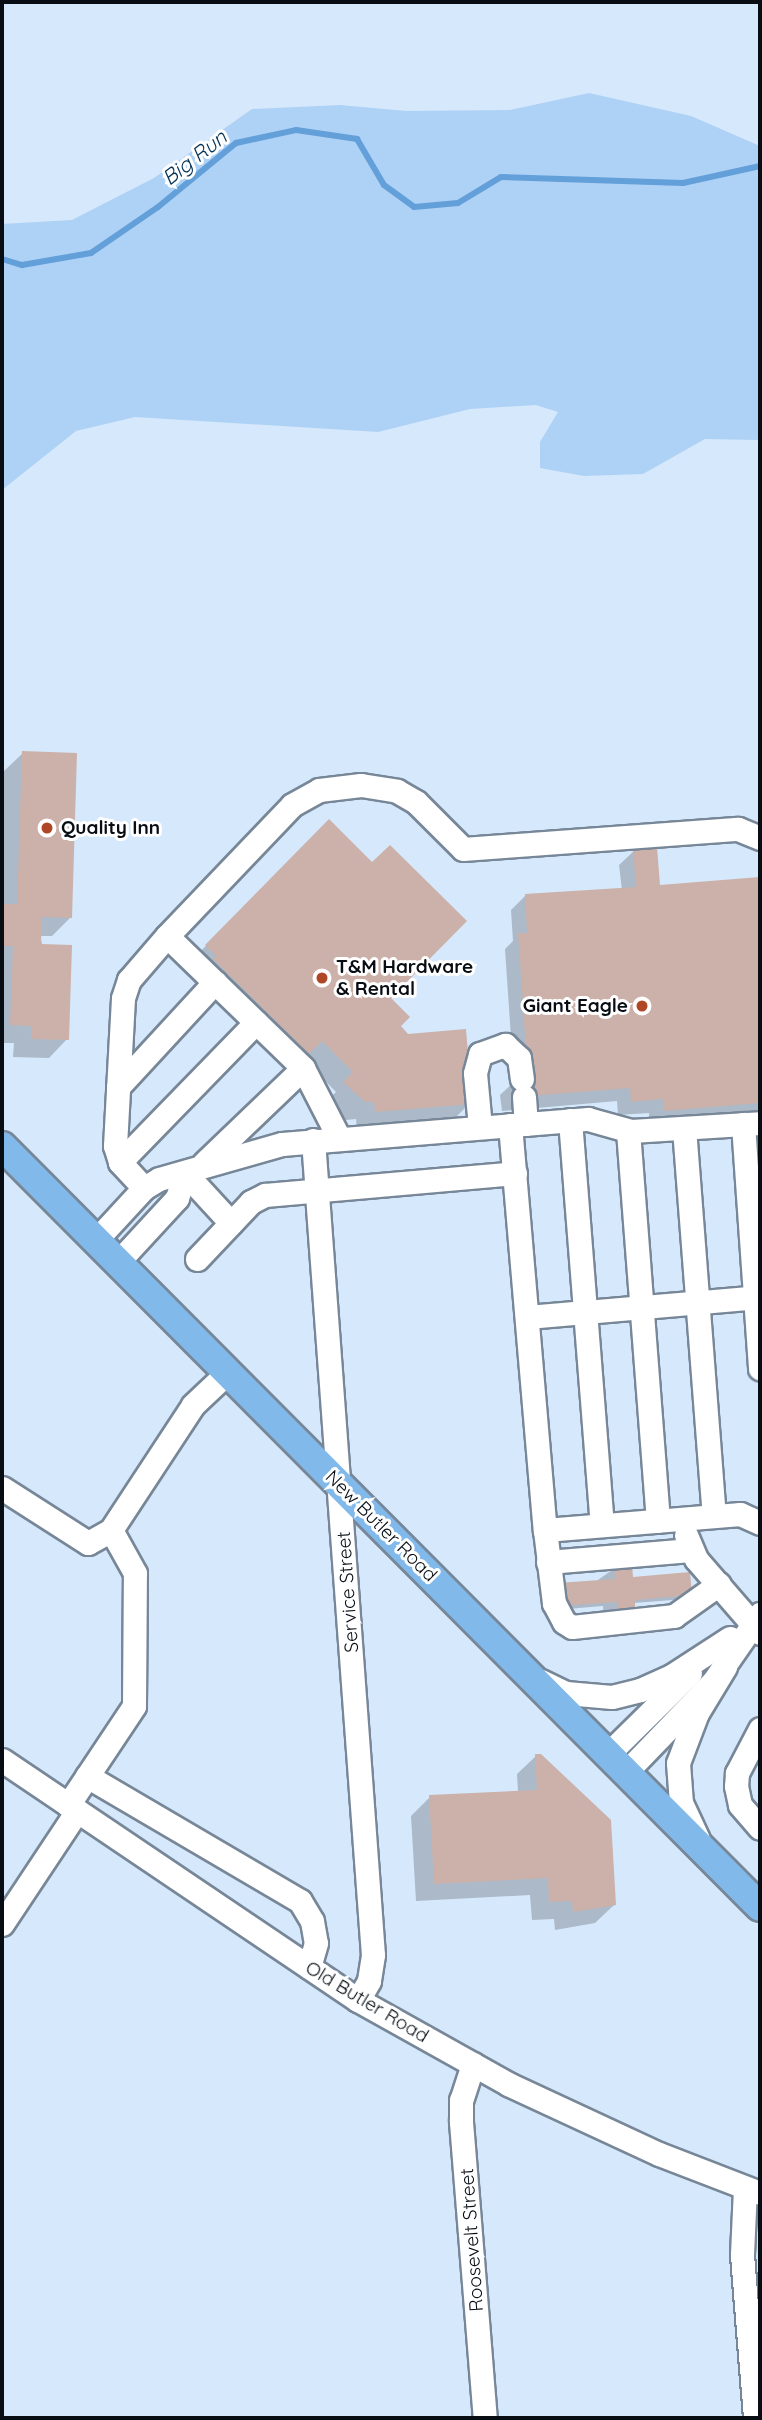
<!DOCTYPE html>
<html>
<head>
<meta charset="utf-8">
<style>
	body { margin:0 }
	#map { position:relative; width:762px; height:2420px; overflow:hidden; background:#d6e8fb; font-family:Quicksand,sans-serif }
	div>[style] { position:absolute }
	[style*='--x'] { left:calc(var(--x)*1px); top:calc(var(--y)*1px); width:calc(var(--w)*1px); rotate:calc(var(--a)*1deg) }
	.green>* { inset:0; background:#aed1f6 }
	.shadow>* { inset:0; background:#0003 }
	.stream>* { height:6px; margin:-3px; padding:0 3px; transform-origin:3px; border-radius:3px; background:#639fd9 }
	.building>* { inset:0; background:#cbb1a9 }
	.roads { filter:drop-shadow(2px 0 #778798) drop-shadow(-2px 0 #778798) drop-shadow(0 2px #778798) drop-shadow(0 -2px #778798) }
	.minor>* { height:23px; margin:-11.5px; padding:0 11.5px; transform-origin:11.5px; border-radius:11.5px; background:#fff }
	.major>* { height:28px; margin:-14px; padding:0 14px; transform-origin:14px; border-radius:14px; background:#81b9eb }
	.dots>* { width:19px; height:19px; translate:-50% -50%; box-sizing:border-box; border:4px solid #fff; border-radius:50% }
	span { translate:-50% -50%; white-space:nowrap; text-align:center; line-height:1.15; -webkit-text-stroke:6px #fff; paint-order:stroke }
	.poi-label { font-size:19px; color:#070d13; font-weight:700 }
	.left { translate:0 -50%; text-align:left }
	.right { translate:-100% -50%; text-align:right }
	.street-label { font-size:19px; color:#070d13 }
	.water-label { font-size:21px; color:#033257; font-style:italic }
	.frame { position:absolute; inset:0; border:4px solid #070d13; pointer-events:none }
</style>
</head>
<body>
<div id="map">
	<div class="green">
		<div style="clip-path:polygon(589px 93px,691px 116px,760px 146px,760px 440px,705px 439px,643px 474px,584px 476px,540px 468px,540px 442px,558px 412px,536px 405px,470px 409px,378px 432px,135px 417px,76px 431px,2px 490px,2px 224px,72px 220px,154px 178px,252px 109px,340px 105px,406px 111px,510px 110px)"></div>
	</div>
	<div class="shadow">
		<div style="clip-path:polygon(23px 753px,70px 918px,52px 936px,40px 936px,67px 1039px,49px 1058px,13px 1057px,14px 1043px,2px 1043px,4px 771px)"></div>
		<div style="clip-path:polygon(329px 821px,399px 1026px,470px 1103px,451px 1122px,357px 1129px,356px 1119px,346px 1120px,326px 1101px,336px 1092px,303px 1058px,188px 964px)"></div>
		<div style="clip-path:polygon(634px 851px,659px 887px,760px 879px,760px 1115px,649px 1124px,649px 1113px,618px 1115px,617px 1101px,502px 1111px,500px 1095px,514px 1082px,505px 949px,513px 941px,511px 910px,525px 896px,622px 890px,619px 865px)"></div>
		<div style="clip-path:polygon(615px 1568px,631px 1579px,690px 1595px,686px 1599px,633px 1603px,620px 1621px,604px 1623px,603px 1606px,555px 1610px)"></div>
		<div style="clip-path:polygon(536px 1756px,614px 1905px,595px 1923px,555px 1930px,554px 1919px,532px 1920px,530px 1895px,416px 1901px,411px 1816px,430px 1797px,518px 1792px,517px 1774px)"></div>
	</div>
	<div class="stream">
		<div style="--x:2;--y:259;--w:21;--a:17"></div>
		<div style="--x:22;--y:265;--w:70;--a:-9.9"></div>
		<div style="--x:91;--y:253;--w:81;--a:-34.5"></div>
		<div style="--x:158;--y:207;--w:101;--a:-39.4"></div>
		<div style="--x:236;--y:143;--w:61;--a:-12.2"></div>
		<div style="--x:296;--y:130;--w:62;--a:8.4"></div>
		<div style="--x:357;--y:139;--w:53;--a:59.6"></div>
		<div style="--x:384;--y:185;--w:37;--a:36"></div>
		<div style="--x:414;--y:207;--w:44;--a:-5.2"></div>
		<div style="--x:458;--y:203;--w:50;--a:-31.2"></div>
		<div style="--x:501;--y:177;--w:182;--a:1.9"></div>
		<div style="--x:683;--y:183;--w:79;--a:-12.4"></div>
	</div>
	<div class="building">
		<div style="clip-path:polygon(22px 751px,77px 753px,72px 918px,42px 917px,41px 944px,72px 945px,69px 1040px,31px 1039px,31px 1026px,10px 1025px,13px 946px,2px 946px,2px 904px,17px 904px)"></div>
		<div style="clip-path:polygon(329px 819px,372px 862px,390px 845px,467px 921px,391px 998px,410px 1017px,401px 1026px,408px 1034px,466px 1029px,472px 1104px,375px 1112px,374px 1102px,365px 1102px,343px 1082px,353px 1072px,322px 1041px,309px 1054px,213px 959px,216px 956px,205px 945px)"></div>
		<div style="clip-path:polygon(657px 847px,660px 885px,760px 877px,760px 1103px,663px 1111px,663px 1099px,631px 1102px,630px 1088px,516px 1097px,513px 1080px,528px 1078px,518px 933px,527px 933px,525px 894px,636px 887px,633px 849px)"></div>
		<div style="clip-path:polygon(632px 1564px,633px 1577px,690px 1572px,692px 1595px,635px 1600px,635px 1608px,618px 1609px,617px 1602px,558px 1606px,557px 1583px,615px 1579px,614px 1566px)"></div>
		<div style="clip-path:polygon(535px 1754px,541px 1754px,611px 1820px,616px 1905px,573px 1912px,572px 1901px,549px 1902px,548px 1878px,434px 1884px,429px 1795px,537px 1790px)"></div>
	</div>
	<div class="roads">
		<div class="minor">
			<div style="--x:167;--y:936;--w:181;--a:-46.3"></div>
			<div style="--x:292;--y:805;--w:31;--a:-29"></div>
			<div style="--x:319;--y:790;--w:42;--a:-6.8"></div>
			<div style="--x:361;--y:785;--w:36;--a:9"></div>
			<div style="--x:397;--y:791;--w:22;--a:30"></div>
			<div style="--x:416;--y:802;--w:66;--a:45"></div>
			<div style="--x:463;--y:849;--w:276;--a:-4.2"></div>
			<div style="--x:738;--y:829;--w:24;--a:22"></div>
			<div style="--x:118;--y:1087;--w:143;--a:-47.3"></div>
			<div style="--x:524;--y:1097;--w:27;--a:86"></div>
			<div style="--x:570;--y:1120;--w:406;--a:85.5"></div>
			<div style="--x:743;--y:1124;--w:245;--a:86"></div>
			<div style="--x:510;--y:1125;--w:407;--a:85.1"></div>
			<div style="--x:545;--y:1530;--w:196;--a:-4.7"></div>
			<div style="--x:740;--y:1514;--w:22;--a:24"></div>
			<div style="--x:480;--y:1127;--w:54;--a:-95.3"></div>
			<div style="--x:475;--y:1073;--w:20;--a:-75"></div>
			<div style="--x:480;--y:1054;--w:27;--a:-20"></div>
			<div style="--x:505;--y:1045;--w:19;--a:43"></div>
			<div style="--x:519;--y:1058;--w:21;--a:82"></div>
			<div style="--x:684;--y:1128;--w:389;--a:85.6"></div>
			<div style="--x:628;--y:1131;--w:391;--a:85.6"></div>
			<div style="--x:313;--y:1140;--w:817;--a:85.79"></div>
			<div style="--x:373;--y:1955;--w:26;--a:99"></div>
			<div style="--x:369;--y:1981;--w:22;--a:120"></div>
			<div style="--x:120;--y:1162;--w:195;--a:-45.8"></div>
			<div style="--x:204;--y:1163;--w:137;--a:-43.8"></div>
			<div style="--x:185;--y:1173;--w:68;--a:47.4"></div>
			<div style="--x:144;--y:1188;--w:35;--a:-133"></div>
			<div style="--x:120;--y:1162;--w:17;--a:-107"></div>
			<div style="--x:115;--y:1146;--w:148;--a:-86.9"></div>
			<div style="--x:123;--y:998;--w:19;--a:-72"></div>
			<div style="--x:129;--y:980;--w:58;--a:-49.2"></div>
			<div style="--x:167;--y:936;--w:190;--a:44.1"></div>
			<div style="--x:303;--y:1068;--w:79;--a:62.8"></div>
			<div style="--x:96;--y:1240;--w:71;--a:-47.3"></div>
			<div style="--x:144;--y:1188;--w:17;--a:-31"></div>
			<div style="--x:159;--y:1179;--w:128;--a:-15.9"></div>
			<div style="--x:282;--y:1144;--w:307;--a:-4.7"></div>
			<div style="--x:588;--y:1119;--w:45;--a:15.6"></div>
			<div style="--x:631;--y:1131;--w:129;--a:-3.5"></div>
			<div style="--x:197;--y:1259;--w:79;--a:-46.5"></div>
			<div style="--x:251;--y:1202;--w:16;--a:-27"></div>
			<div style="--x:265;--y:1195;--w:251;--a:-5"></div>
			<div style="--x:118;--y:1262;--w:87;--a:-47.3"></div>
			<div style="--x:177;--y:1198;--w:26;--a:-72"></div>
			<div style="--x:527;--y:1317;--w:234;--a:-4.9"></div>
			<div style="--x:2;--y:1488;--w:102;--a:32.6"></div>
			<div style="--x:88;--y:1543;--w:26;--a:-29"></div>
			<div style="--x:111;--y:1530;--w:149;--a:-56.7"></div>
			<div style="--x:193;--y:1405;--w:48;--a:-43.3"></div>
			<div style="--x:545;--y:1530;--w:74;--a:83"></div>
			<div style="--x:554;--y:1603;--w:21;--a:62"></div>
			<div style="--x:564;--y:1622;--w:9;--a:32"></div>
			<div style="--x:572;--y:1627;--w:103;--a:-6.2"></div>
			<div style="--x:674;--y:1616;--w:55;--a:-35.4"></div>
			<div style="--x:686;--y:1535;--w:26;--a:67"></div>
			<div style="--x:696;--y:1559;--w:98;--a:49.1"></div>
			<div style="--x:548;--y:1562;--w:143;--a:-4.8"></div>
			<div style="--x:541;--y:1681;--w:28;--a:26"></div>
			<div style="--x:566;--y:1693;--w:46;--a:5"></div>
			<div style="--x:612;--y:1697;--w:29;--a:-14"></div>
			<div style="--x:640;--y:1690;--w:36;--a:-24"></div>
			<div style="--x:673;--y:1675;--w:68;--a:-33"></div>
			<div style="--x:760;--y:1729;--w:50;--a:117.6"></div>
			<div style="--x:737;--y:1773;--w:13;--a:94"></div>
			<div style="--x:736;--y:1786;--w:19;--a:78"></div>
			<div style="--x:740;--y:1805;--w:30;--a:49"></div>
			<div style="--x:608;--y:1754;--w:115;--a:-44.6"></div>
			<div style="--x:2;--y:1760;--w:429;--a:34"></div>
			<div style="--x:358;--y:2000;--w:172;--a:29.2"></div>
			<div style="--x:508;--y:2084;--w:166;--a:24.9"></div>
			<div style="--x:659;--y:2154;--w:108;--a:21.1"></div>
			<div style="--x:626;--y:1772;--w:125;--a:-46"></div>
			<div style="--x:713;--y:1682;--w:83;--a:-55.3"></div>
			<div style="--x:87;--y:1776;--w:247;--a:30.4"></div>
			<div style="--x:300;--y:1901;--w:23;--a:59"></div>
			<div style="--x:312;--y:1921;--w:22;--a:80"></div>
			<div style="--x:316;--y:1943;--w:25;--a:106"></div>
			<div style="--x:68;--y:1805;--w:119;--a:-56.3"></div>
			<div style="--x:134;--y:1706;--w:133;--a:-89.6"></div>
			<div style="--x:135;--y:1573;--w:49;--a:-119.2"></div>
			<div style="--x:698;--y:1839;--w:40;--a:-115"></div>
			<div style="--x:681;--y:1803;--w:40;--a:-94.3"></div>
			<div style="--x:678;--y:1763;--w:53;--a:-69.2"></div>
			<div style="--x:697;--y:1713;--w:54;--a:-58.7"></div>
			<div style="--x:2;--y:1924;--w:136;--a:-56.4"></div>
			<div style="--x:473;--y:2064;--w:38;--a:108"></div>
			<div style="--x:461;--y:2100;--w:22;--a:90"></div>
			<div style="--x:461;--y:2122;--w:297;--a:85.4"></div>
			<div style="--x:745;--y:2188;--w:67;--a:92.6"></div>
			<div style="--x:742;--y:2255;--w:164;--a:85.4"></div>
		</div>
		<div class="major">
			<div style="--x:2;--y:1146;--w:1074;--a:45.11"></div>
		</div>
	</div>
	<div class="dots">
		<div style="left:47px;top:828px;background:#af4726"></div>
		<div style="left:322px;top:978px;background:#af4726"></div>
		<div style="left:642px;top:1006px;background:#af4726"></div>
	</div>
	<div class="poi-label">
		<span class="left" style="left:61px;top:828px">Quality Inn</span>
		<span class="left" style="left:336px;top:978px">T&amp;M Hardware<br>&amp; Rental</span>
		<span class="right" style="left:628px;top:1006px">Giant Eagle</span>
	</div>
	<div class="street-label">
		<span style="left:381px;top:1526px;rotate:45deg">New Butler Road</span>
		<span style="left:348px;top:1592px;rotate:-94deg">Service Street</span>
		<span style="left:367px;top:2002px;rotate:31deg">Old Butler Road</span>
		<span style="left:472px;top:2240px;rotate:-94deg">Roosevelt Street</span>
	</div>
	<div class="water-label">
		<span style="left:194px;top:157px;rotate:-38deg">Big Run</span>
	</div>
	<div class="frame"></div>
</div>
</body>
</html>
